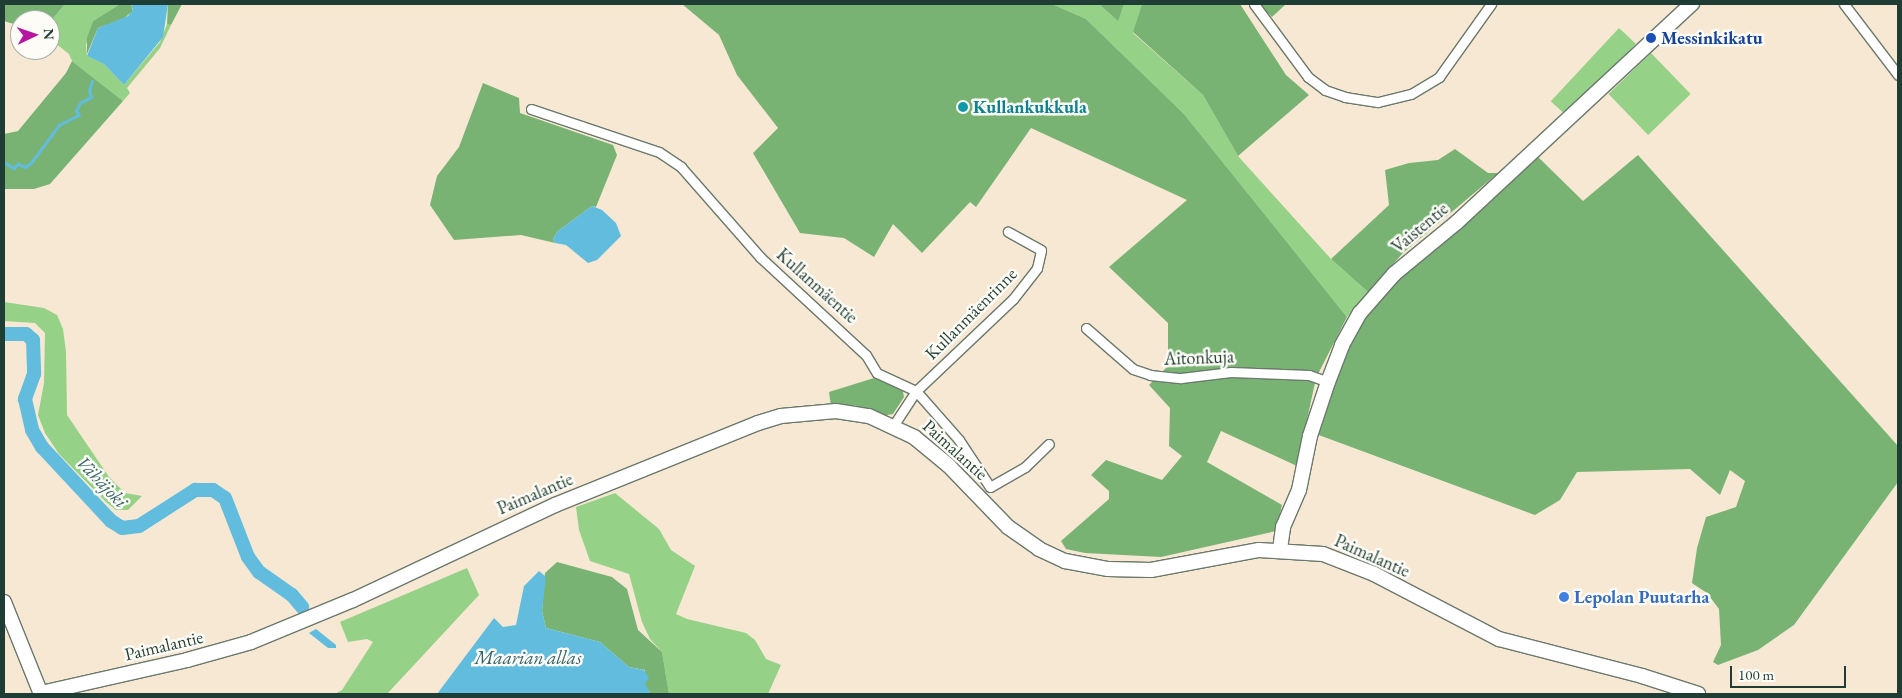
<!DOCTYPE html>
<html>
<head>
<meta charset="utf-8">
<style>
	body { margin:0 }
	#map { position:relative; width:1902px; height:698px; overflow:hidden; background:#f6e8d3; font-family:"EB Garamond",serif }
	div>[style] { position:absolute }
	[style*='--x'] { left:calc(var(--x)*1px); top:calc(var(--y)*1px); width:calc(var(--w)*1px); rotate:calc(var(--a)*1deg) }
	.green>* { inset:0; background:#95d186; transform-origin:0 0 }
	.forest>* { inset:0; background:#78b373 }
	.water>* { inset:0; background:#61bcde }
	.stream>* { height:2.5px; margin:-1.25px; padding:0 1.25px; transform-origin:1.25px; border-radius:1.25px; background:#61bcde }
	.river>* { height:14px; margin:-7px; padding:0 7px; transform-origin:7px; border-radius:7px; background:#61bcde }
	.roads { filter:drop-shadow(1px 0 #6a796c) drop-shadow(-1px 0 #6a796c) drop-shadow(0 1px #6a796c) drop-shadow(0 -1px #6a796c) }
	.street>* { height:9px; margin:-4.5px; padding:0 4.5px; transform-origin:4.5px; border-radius:4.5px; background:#fff }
	.secondary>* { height:14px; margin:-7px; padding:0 7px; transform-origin:7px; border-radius:7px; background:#fff }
	.dots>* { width:14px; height:14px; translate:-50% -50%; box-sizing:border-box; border:2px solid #fdfcf7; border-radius:50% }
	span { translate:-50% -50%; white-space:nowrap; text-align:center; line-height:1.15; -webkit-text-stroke:5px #fdfcf7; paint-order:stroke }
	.transit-label { font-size:18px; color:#164399; font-weight:700 }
	.left { translate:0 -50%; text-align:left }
	.culture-label { font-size:18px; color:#0d838f; font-weight:700 }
	.street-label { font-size:18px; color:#1f3d34 }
	.shop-label { font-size:18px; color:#366cbe; font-weight:700 }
	.water-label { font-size:19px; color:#336367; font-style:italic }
	.frame { position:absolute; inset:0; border:5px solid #1f3d34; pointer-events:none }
	.north { position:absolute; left:10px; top:10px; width:50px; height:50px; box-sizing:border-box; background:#fdfcf7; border:1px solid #a4b0a9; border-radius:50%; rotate:87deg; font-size:14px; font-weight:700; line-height:20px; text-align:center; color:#1f3d34 }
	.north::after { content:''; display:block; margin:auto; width:18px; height:22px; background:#b5179e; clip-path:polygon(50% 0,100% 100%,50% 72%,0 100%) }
	.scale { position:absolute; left:1730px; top:666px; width:116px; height:22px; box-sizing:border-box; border:2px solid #1f3d34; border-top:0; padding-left:6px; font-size:15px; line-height:18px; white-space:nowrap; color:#1f3d34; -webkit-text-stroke:4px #fdfcf7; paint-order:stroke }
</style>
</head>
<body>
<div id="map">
	<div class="green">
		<div style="clip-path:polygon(65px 4px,120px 4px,93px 21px,86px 45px,87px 56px,104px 64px,124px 85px,160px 42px,167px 24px,171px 25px,160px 48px,127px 88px,130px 93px,123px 101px,72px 61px,69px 54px,50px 39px,50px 22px)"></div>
		<div style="clip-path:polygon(1052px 4px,1103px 4px,1102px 7px,1117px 20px,1124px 4px,1142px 4px,1133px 33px,1203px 95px,1238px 156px,1331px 259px,1368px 292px,1347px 317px,1184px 114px,1086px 19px)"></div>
		<div style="left:1619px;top:28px;width:23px;height:100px;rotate:43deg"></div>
		<div style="left:1651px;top:53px;width:57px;height:59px;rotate:46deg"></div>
		<div style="clip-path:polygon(4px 302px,44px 308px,57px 315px,63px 329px,66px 352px,67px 415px,109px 477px,125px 493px,142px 496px,128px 510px,116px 510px,106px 502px,59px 454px,45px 433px,38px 415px,44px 383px,45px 333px,35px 323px,4px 321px)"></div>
		<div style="clip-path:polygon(615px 493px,659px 529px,671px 550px,695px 566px,676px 614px,687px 619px,746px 633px,755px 640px,766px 659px,781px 665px,768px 694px,669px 694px,662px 652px,650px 639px,642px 622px,629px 574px,590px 561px,579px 530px,576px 507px)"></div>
		<div style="clip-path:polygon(467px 568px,479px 595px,387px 694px,335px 694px,342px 690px,373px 642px,367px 639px,348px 642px,340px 622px)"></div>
	</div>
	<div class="forest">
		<div style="clip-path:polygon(4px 4px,65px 4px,50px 22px,20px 20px,20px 26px,4px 21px)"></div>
		<div style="clip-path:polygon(120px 4px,131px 4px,133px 11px,123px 19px,98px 28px,87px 54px,87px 38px,93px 21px)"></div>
		<div style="clip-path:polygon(168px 4px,182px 4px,171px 25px,167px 24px)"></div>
		<div style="clip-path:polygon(682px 4px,1052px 4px,1086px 19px,1184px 114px,1347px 317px,1316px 378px,1297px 466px,1221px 431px,1207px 462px,1282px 505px,1276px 531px,1161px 557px,1085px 553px,1066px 549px,1061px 541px,1109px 499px,1109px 491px,1091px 475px,1106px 460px,1162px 480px,1182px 456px,1169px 446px,1170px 408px,1149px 385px,1168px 366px,1168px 323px,1109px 267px,1187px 200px,1031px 128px,976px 207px,970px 202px,922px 253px,893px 224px,874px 257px,844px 238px,800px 233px,753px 153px,778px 128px,737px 75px,719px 35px)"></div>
		<div style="clip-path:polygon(1103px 4px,1124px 4px,1118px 21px,1101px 6px)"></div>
		<div style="clip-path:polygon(1142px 4px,1240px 4px,1286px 75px,1309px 95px,1238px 156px,1203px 95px,1133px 32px)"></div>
		<div style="clip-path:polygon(1259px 4px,1286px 4px,1272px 17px)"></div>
		<div style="clip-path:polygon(72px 61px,123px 101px,50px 184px,34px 189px,4px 189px,4px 134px,18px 131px,66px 73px)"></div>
		<div style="clip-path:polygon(483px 83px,519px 98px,520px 113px,613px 145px,617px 155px,596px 207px,592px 206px,558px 231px,553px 239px,555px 243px,521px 235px,454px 240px,430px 205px,437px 176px,459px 147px)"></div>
		<div style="clip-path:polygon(1455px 149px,1488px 173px,1498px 173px,1403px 253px,1368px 292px,1331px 259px,1389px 205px,1385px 170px,1409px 163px,1438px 160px)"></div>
		<div style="clip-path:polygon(1535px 154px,1583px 201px,1638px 155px,1898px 446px,1898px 482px,1794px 625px,1758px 650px,1718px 665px,1713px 662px,1721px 645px,1719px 609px,1707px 593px,1692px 583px,1697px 548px,1706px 517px,1736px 507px,1745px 481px,1730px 470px,1720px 495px,1690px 469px,1577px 472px,1560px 500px,1535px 515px,1316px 434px,1351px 338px,1378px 298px)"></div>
		<div style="clip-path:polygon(874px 378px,902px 387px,904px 397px,893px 414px,881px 416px,854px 405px,831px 406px,829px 392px)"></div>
		<div style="clip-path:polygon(557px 562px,612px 577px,627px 589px,638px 630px,662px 652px,669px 694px,651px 694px,644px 684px,645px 670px,629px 667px,600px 642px,546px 628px,542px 611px,545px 573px)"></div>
	</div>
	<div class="water">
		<div style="clip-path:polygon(131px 4px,168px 4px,163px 37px,124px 85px,104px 64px,87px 56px,98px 28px,128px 16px,133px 10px)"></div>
		<div style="clip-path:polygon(592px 206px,602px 210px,616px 223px,621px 236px,597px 260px,588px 263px,566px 245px,555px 243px,553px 239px,558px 231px)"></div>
		<div style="clip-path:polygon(539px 571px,546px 577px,542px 611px,546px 628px,600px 642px,629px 667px,644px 670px,649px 678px,645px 684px,651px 694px,437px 694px,494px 618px,503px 627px,516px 625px,524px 586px)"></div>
		<div style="clip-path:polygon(316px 629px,336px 645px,336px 648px,328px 648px,309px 633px)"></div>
	</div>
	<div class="stream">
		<div style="--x:4;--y:162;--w:12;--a:31"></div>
		<div style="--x:14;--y:168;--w:6;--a:-45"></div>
		<div style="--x:18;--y:164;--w:8;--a:23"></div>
		<div style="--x:25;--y:167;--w:7;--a:-34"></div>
		<div style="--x:31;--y:163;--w:47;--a:-53.6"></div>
		<div style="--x:59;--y:125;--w:22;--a:-27"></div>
		<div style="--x:79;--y:115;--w:5;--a:-127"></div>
		<div style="--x:76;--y:111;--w:9;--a:-63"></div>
		<div style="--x:80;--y:103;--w:13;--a:-29"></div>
		<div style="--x:91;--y:97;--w:6;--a:-108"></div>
		<div style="--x:89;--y:91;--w:10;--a:-73"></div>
	</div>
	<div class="river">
		<div style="--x:4;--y:334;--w:22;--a:0"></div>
		<div style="--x:26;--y:334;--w:9;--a:41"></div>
		<div style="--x:33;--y:340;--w:34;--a:88"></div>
		<div style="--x:34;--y:374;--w:27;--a:110"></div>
		<div style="--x:25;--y:399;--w:32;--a:77"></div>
		<div style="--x:32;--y:430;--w:20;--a:60"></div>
		<div style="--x:42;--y:447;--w:101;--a:47"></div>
		<div style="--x:111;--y:521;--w:13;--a:32"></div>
		<div style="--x:122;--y:528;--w:17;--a:-7"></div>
		<div style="--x:139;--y:526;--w:67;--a:-32.7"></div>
		<div style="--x:195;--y:490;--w:18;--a:0"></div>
		<div style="--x:213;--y:490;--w:14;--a:34"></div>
		<div style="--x:225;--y:498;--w:63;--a:68.7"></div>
		<div style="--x:248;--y:557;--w:19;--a:54"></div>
		<div style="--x:259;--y:572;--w:40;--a:34.9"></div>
		<div style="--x:292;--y:595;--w:16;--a:50"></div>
	</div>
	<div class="roads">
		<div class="street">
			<div style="--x:1254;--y:4;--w:91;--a:53.5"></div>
			<div style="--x:1308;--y:77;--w:21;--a:37"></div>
			<div style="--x:1325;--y:90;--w:21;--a:19"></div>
			<div style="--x:1345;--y:97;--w:33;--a:9"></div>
			<div style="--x:1378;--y:102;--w:34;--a:-14"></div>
			<div style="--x:1411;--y:94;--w:33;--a:-31"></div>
			<div style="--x:1439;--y:77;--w:90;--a:-54.5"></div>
			<div style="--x:1844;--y:4;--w:89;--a:52.7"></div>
			<div style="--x:531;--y:109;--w:135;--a:18.6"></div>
			<div style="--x:659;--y:152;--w:27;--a:34"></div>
			<div style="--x:681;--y:167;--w:120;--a:48.7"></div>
			<div style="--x:760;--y:257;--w:144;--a:42.8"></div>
			<div style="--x:866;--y:355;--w:21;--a:59"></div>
			<div style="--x:877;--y:373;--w:43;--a:24.8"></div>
			<div style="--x:916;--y:391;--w:65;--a:48.7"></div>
			<div style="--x:959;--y:440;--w:56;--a:56.6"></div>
			<div style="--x:990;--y:487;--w:40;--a:-29.7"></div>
			<div style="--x:1025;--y:467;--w:33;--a:-44"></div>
			<div style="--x:1086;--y:328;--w:62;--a:41.1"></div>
			<div style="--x:1133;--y:369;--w:18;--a:19"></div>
			<div style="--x:1150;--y:375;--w:31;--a:6"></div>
			<div style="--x:1181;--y:378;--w:50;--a:-6.8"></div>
			<div style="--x:1231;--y:372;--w:78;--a:2.2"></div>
			<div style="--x:1309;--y:375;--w:20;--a:20"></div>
			<div style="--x:893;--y:426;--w:42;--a:-56.7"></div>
			<div style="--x:916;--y:391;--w:134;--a:-43.5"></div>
			<div style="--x:1013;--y:299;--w:39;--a:-52"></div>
			<div style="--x:1037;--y:268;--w:18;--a:-77"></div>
			<div style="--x:1041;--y:250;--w:38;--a:-151"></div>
		</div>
		<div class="secondary">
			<div style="--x:1280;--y:549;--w:22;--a:-82"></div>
			<div style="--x:1283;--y:527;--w:40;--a:-66.6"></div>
			<div style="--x:1299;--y:490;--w:55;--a:-78.5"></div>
			<div style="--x:1310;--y:436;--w:57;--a:-71.6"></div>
			<div style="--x:1328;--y:382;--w:40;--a:-69"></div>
			<div style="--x:1342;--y:345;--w:37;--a:-61"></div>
			<div style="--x:1360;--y:313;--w:52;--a:-48.9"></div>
			<div style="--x:1394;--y:274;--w:82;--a:-39.5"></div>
			<div style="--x:1457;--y:222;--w:321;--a:-42.9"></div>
			<div style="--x:4;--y:602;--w:99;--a:68.1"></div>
			<div style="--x:41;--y:693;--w:150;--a:-12.7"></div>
			<div style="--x:187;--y:660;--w:66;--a:-15.7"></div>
			<div style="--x:251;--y:642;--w:110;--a:-22.4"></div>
			<div style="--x:353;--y:600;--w:223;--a:-25.2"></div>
			<div style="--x:555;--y:505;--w:219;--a:-22"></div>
			<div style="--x:758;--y:423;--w:24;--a:-17"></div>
			<div style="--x:781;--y:416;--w:55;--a:-5.2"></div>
			<div style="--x:836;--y:411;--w:33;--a:9"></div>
			<div style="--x:869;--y:416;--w:50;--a:25"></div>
			<div style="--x:914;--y:437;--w:44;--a:39.5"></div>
			<div style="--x:948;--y:465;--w:86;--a:45.9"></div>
			<div style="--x:1008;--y:527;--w:38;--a:35"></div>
			<div style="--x:1039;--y:549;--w:29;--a:25"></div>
			<div style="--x:1065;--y:561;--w:44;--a:10.5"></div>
			<div style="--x:1108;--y:569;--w:43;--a:1.3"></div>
			<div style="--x:1151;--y:570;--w:110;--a:-10.5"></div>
			<div style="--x:1259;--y:550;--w:64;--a:3.6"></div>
			<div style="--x:1323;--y:554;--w:55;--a:21.4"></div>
			<div style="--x:1374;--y:574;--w:141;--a:27.5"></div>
			<div style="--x:1499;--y:639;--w:148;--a:14.5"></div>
			<div style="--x:1642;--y:676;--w:59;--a:17.8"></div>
		</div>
	</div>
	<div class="dots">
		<div style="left:1651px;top:38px;background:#1a4fb4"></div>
		<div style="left:963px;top:107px;background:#0f9aa8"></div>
		<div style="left:1564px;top:597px;background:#3f7fe0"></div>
	</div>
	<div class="transit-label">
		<span class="left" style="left:1661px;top:38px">Messinkikatu</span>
	</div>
	<div class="culture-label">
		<span class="left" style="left:973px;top:107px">Kullankukkula</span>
	</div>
	<div class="street-label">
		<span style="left:1420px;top:228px;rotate:-40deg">Vaistentie</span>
		<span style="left:817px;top:286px;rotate:42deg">Kullanmäentie</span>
		<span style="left:971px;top:314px;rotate:-45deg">Kullanmäenrinne</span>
		<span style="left:1199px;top:358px;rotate:-2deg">Aitonkuja</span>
		<span style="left:955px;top:450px;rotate:42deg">Paimalantie</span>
		<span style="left:535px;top:494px;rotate:-23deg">Paimalantie</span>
		<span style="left:1372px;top:556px;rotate:24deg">Paimalantie</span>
		<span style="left:164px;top:646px;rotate:-13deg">Paimalantie</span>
	</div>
	<div class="shop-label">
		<span class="left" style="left:1574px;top:597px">Lepolan Puutarha</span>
	</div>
	<div class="water-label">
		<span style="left:102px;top:482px;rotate:46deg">Vähäjoki</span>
		<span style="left:528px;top:658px">Maarian allas</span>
	</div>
	<div class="frame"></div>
	<div class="north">N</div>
	<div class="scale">100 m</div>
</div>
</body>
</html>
